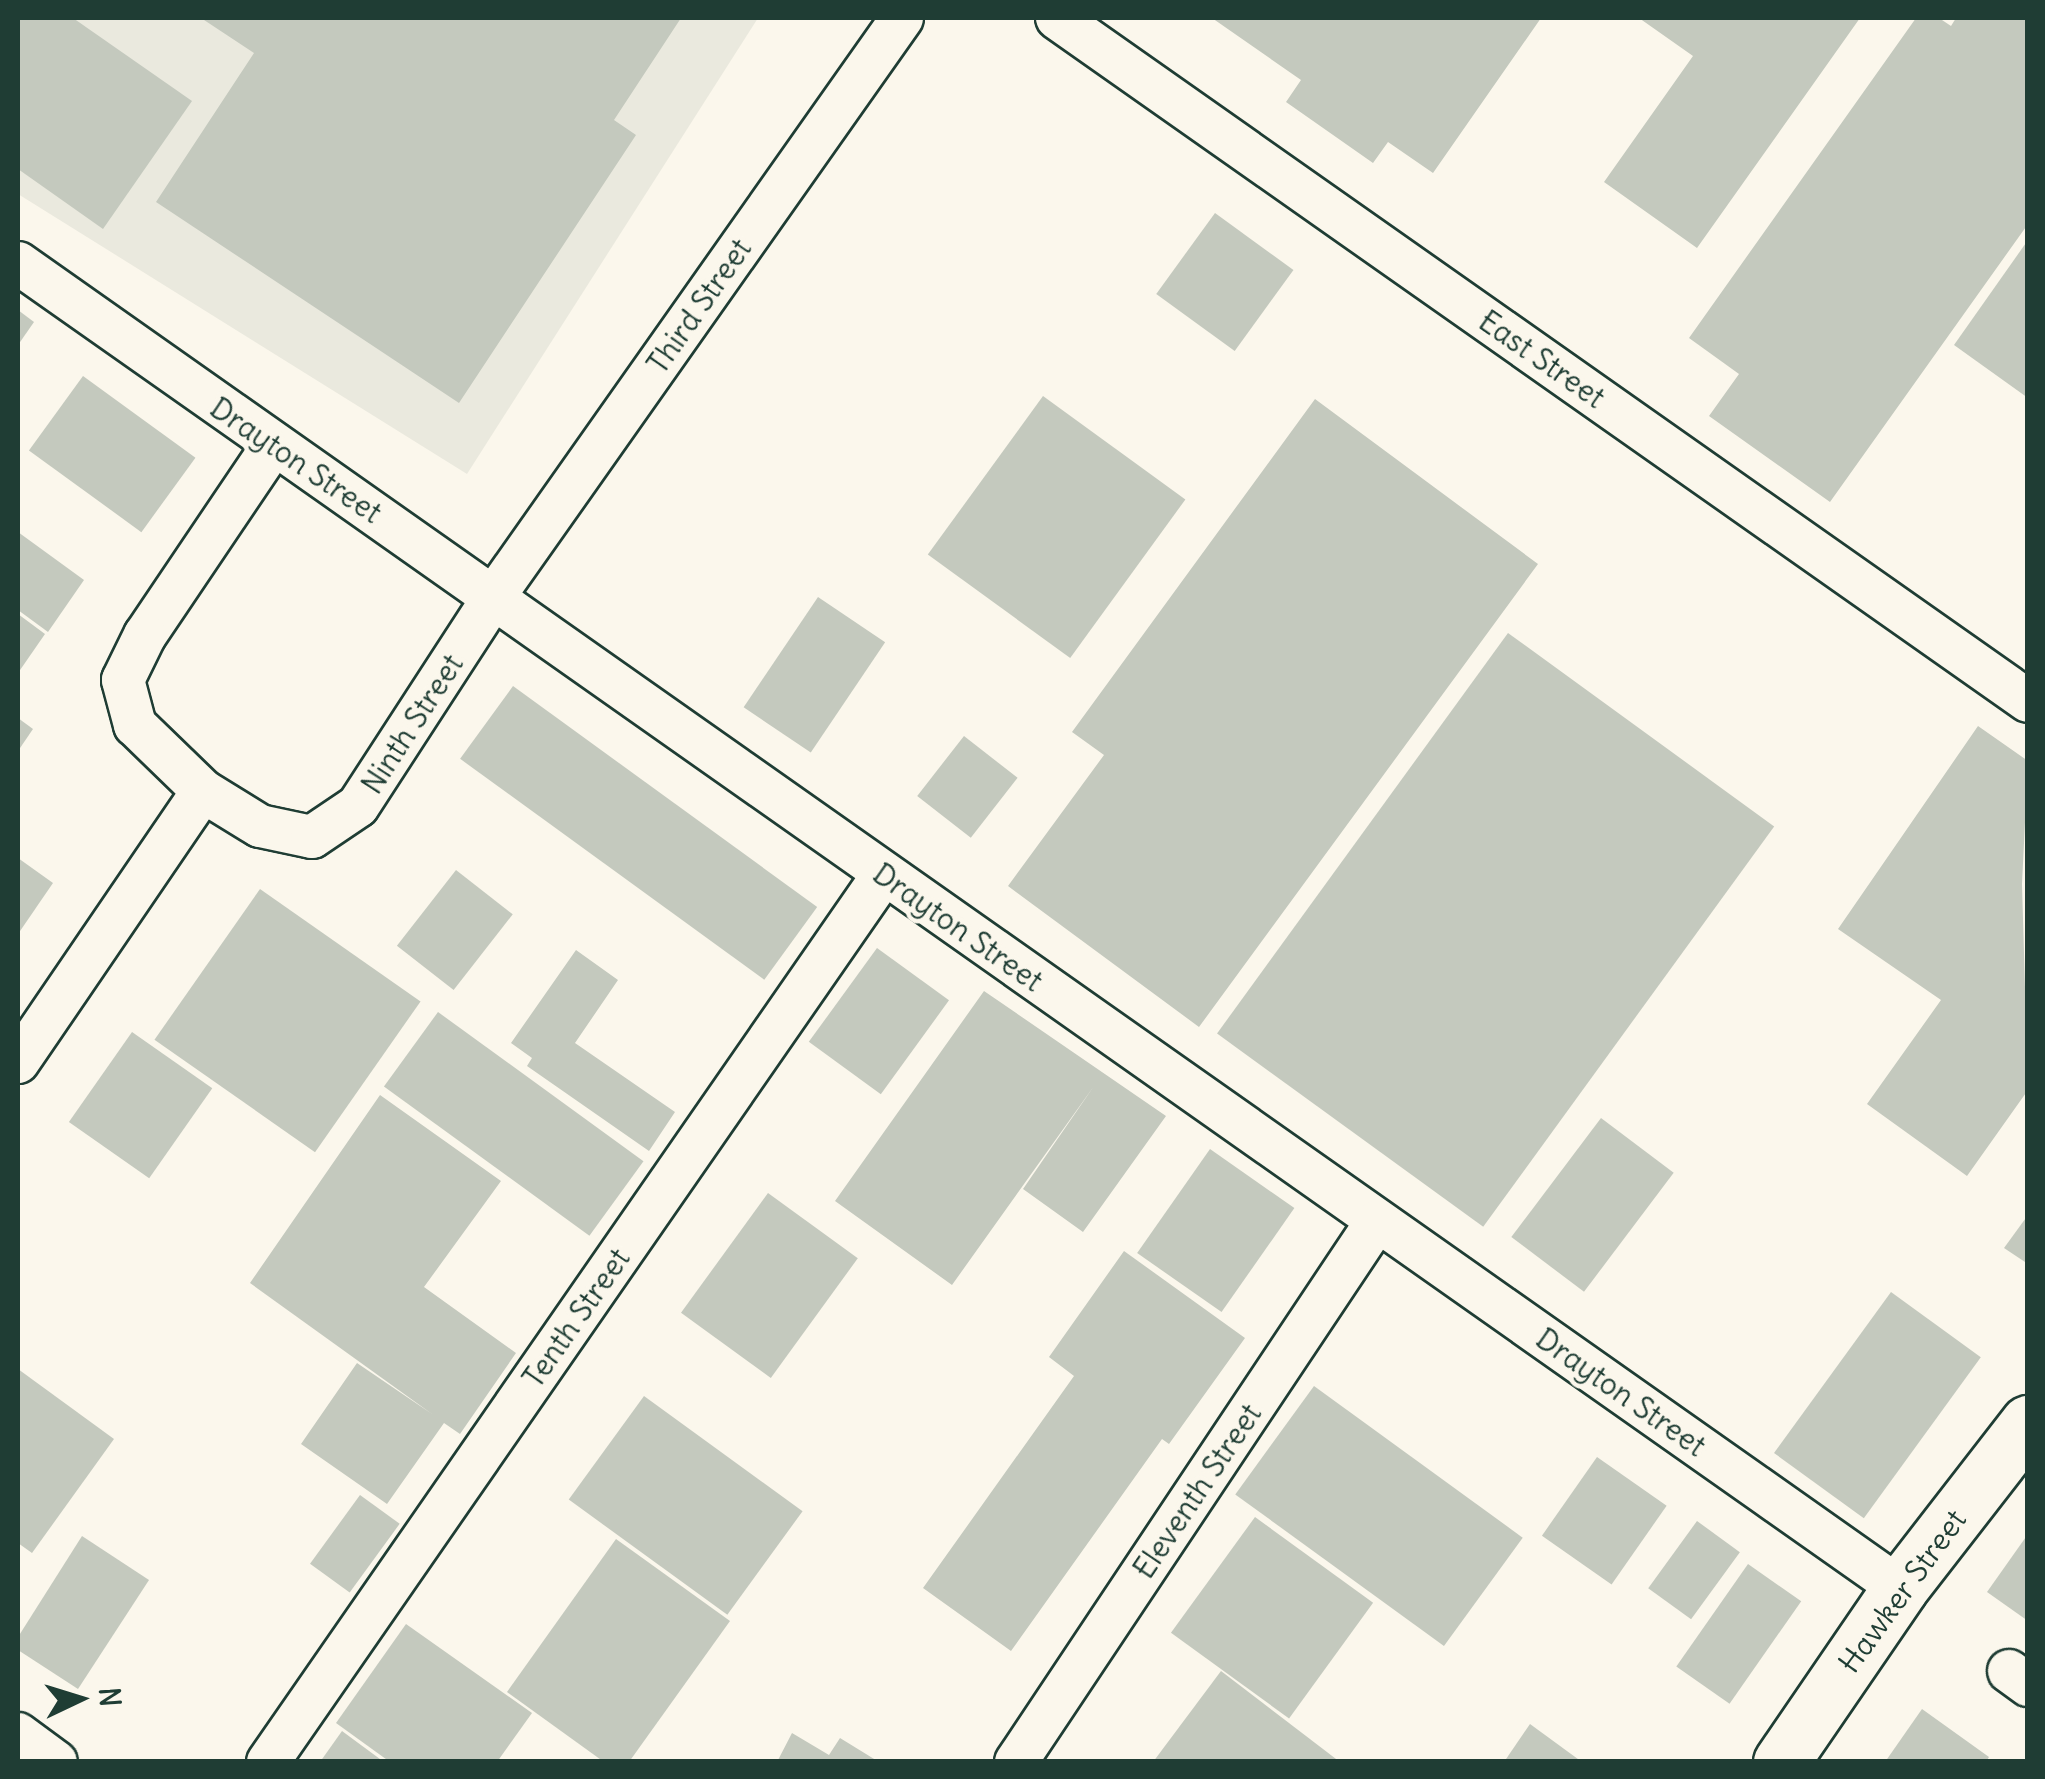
<!DOCTYPE html>
<html>
<head>
<meta charset="utf-8">
<style>
	body { margin:0 }
	#map { position:relative; width:2045px; height:1779px; overflow:hidden; background:#fbf7ec; font-family:Delius,sans-serif }
	div>[style] { position:absolute }
	[style*='--x'] { left:calc(var(--x)*1px); top:calc(var(--y)*1px); width:calc(var(--w)*1px); rotate:calc(var(--a)*1deg) }
	.built>* { inset:0; background:#eae9de }
	.building>* { inset:0; background:#c4c9be; transform-origin:0 0 }
	.roads { filter:drop-shadow(2px 0 #1f3d34) drop-shadow(-2px 0 #1f3d34) drop-shadow(0 2px #1f3d34) drop-shadow(0 -2px #1f3d34) }
	.street>* { height:42px; margin:-21px; padding:0 21px; transform-origin:21px; border-radius:21px; background:#fbf7ec }
	.secondary>* { height:55px; margin:-27.5px; padding:0 27.5px; transform-origin:27.5px; border-radius:27.5px; background:#fbf7ec }
	span { translate:-50% -50%; white-space:nowrap; text-align:center; line-height:1.15; -webkit-text-stroke:9px #fbf7ec; paint-order:stroke }
	.street-label { font-size:30px; color:#1f3d34 }
	.frame { position:absolute; inset:0; border:20px solid #1f3d34; pointer-events:none }
	.north { position:absolute; left:30px; top:1649px; width:100px; height:100px; -webkit-text-stroke:8px #fbf7ec; paint-order:stroke; rotate:86deg; font-size:28px; font-weight:700; line-height:40px; text-align:center; color:#1f3d34 }
	.north::after { content:''; display:block; margin:auto; width:35px; height:45px; background:#1f3d34; clip-path:polygon(50% 0,100% 100%,50% 72%,0 100%) }
</style>
</head>
<body>
<div id="map">
	<div class="built">
		<div style="clip-path:polygon(18px 18px,758px 18px,467px 474px,18px 194px)"></div>
	</div>
	<div class="building">
		<div style="clip-path:polygon(18px 18px,73px 18px,192px 101px,103px 229px,18px 169px)"></div>
		<div style="clip-path:polygon(201px 18px,681px 18px,614px 120px,636px 135px,459px 403px,156px 202px,254px 53px)"></div>
		<div style="clip-path:polygon(1212px 18px,1541px 18px,1433px 173px,1388px 142px,1373px 163px,1286px 102px,1301px 80px)"></div>
		<div style="clip-path:polygon(1639px 18px,1860px 18px,1697px 248px,1604px 182px,1693px 56px)"></div>
		<div style="clip-path:polygon(1916px 18px,1939px 18px,1951px 26px,1956px 18px,2028px 18px,2028px 224px,1830px 502px,1709px 416px,1739px 374px,1689px 338px)"></div>
		<div style="left:1215px;top:213px;width:97px;height:100px;rotate:36deg"></div>
		<div style="clip-path:polygon(2028px 240px,2028px 398px,1954px 345px)"></div>
		<div style="clip-path:polygon(18px 310px,34px 322px,18px 345px)"></div>
		<div style="left:83px;top:376px;width:139px;height:92px;rotate:36deg"></div>
		<div style="left:1043px;top:396px;width:176px;height:196px;rotate:36deg"></div>
		<div style="clip-path:polygon(1315px 399px,1538px 564px,1199px 1027px,1008px 886px,1104px 755px,1072px 732px)"></div>
		<div style="clip-path:polygon(18px 532px,84px 580px,48px 632px,18px 610px)"></div>
		<div style="left:818px;top:597px;width:81px;height:133px;rotate:34deg"></div>
		<div style="clip-path:polygon(18px 614px,45px 634px,18px 673px)"></div>
		<div style="left:1508px;top:633px;width:329px;height:495px;rotate:36deg"></div>
		<div style="left:513px;top:686px;width:376px;height:90px;rotate:36deg"></div>
		<div style="clip-path:polygon(18px 718px,33px 729px,18px 751px)"></div>
		<div style="clip-path:polygon(1978px 726px,2028px 761px,2022px 884px,2028px 1090px,1967px 1176px,1867px 1104px,1941px 1000px,1838px 929px)"></div>
		<div style="left:964px;top:736px;width:68px;height:76px;rotate:38deg"></div>
		<div style="clip-path:polygon(18px 858px,53px 883px,18px 934px)"></div>
		<div style="left:456px;top:870px;width:72px;height:96px;rotate:38deg"></div>
		<div style="left:260px;top:889px;width:196px;height:184px;rotate:35deg"></div>
		<div style="left:877px;top:948px;width:89px;height:116px;rotate:36deg"></div>
		<div style="clip-path:polygon(576px 950px,618px 980px,575px 1043px,675px 1112px,649px 1151px,527px 1066px,532px 1058px,511px 1043px)"></div>
		<div style="clip-path:polygon(984px 991px,1166px 1116px,1083px 1232px,1023px 1189px,1094px 1086px,952px 1285px,835px 1201px)"></div>
		<div style="left:438px;top:1012px;width:254px;height:92px;rotate:36deg"></div>
		<div style="left:132px;top:1032px;width:98px;height:110px;rotate:35deg"></div>
		<div style="clip-path:polygon(380px 1095px,501px 1181px,424px 1287px,516px 1353px,460px 1434px,444px 1423px,387px 1504px,301px 1444px,357px 1363px,432px 1414px,250px 1283px)"></div>
		<div style="left:1601px;top:1118px;width:91px;height:149px;rotate:37deg"></div>
		<div style="left:1210px;top:1149px;width:103px;height:127px;rotate:35deg"></div>
		<div style="left:768px;top:1193px;width:111px;height:148px;rotate:36deg"></div>
		<div style="clip-path:polygon(2028px 1215px,2028px 1264px,2004px 1248px)"></div>
		<div style="clip-path:polygon(1124px 1251px,1245px 1338px,1169px 1444px,1162px 1439px,1011px 1651px,923px 1588px,1074px 1376px,1049px 1357px)"></div>
		<div style="left:1891px;top:1292px;width:111px;height:199px;rotate:36deg"></div>
		<div style="clip-path:polygon(18px 1369px,114px 1439px,32px 1553px,18px 1543px)"></div>
		<div style="left:1314px;top:1386px;width:258px;height:134px;rotate:36deg"></div>
		<div style="left:644px;top:1396px;width:196px;height:128px;rotate:36deg"></div>
		<div style="left:1597px;top:1457px;width:85px;height:96px;rotate:35deg"></div>
		<div style="left:360px;top:1495px;width:49px;height:85px;rotate:36deg"></div>
		<div style="left:1255px;top:1517px;width:146px;height:143px;rotate:36deg"></div>
		<div style="left:1697px;top:1521px;width:53px;height:83px;rotate:36deg"></div>
		<div style="clip-path:polygon(2028px 1534px,2028px 1621px,1987px 1592px)"></div>
		<div style="clip-path:polygon(82px 1536px,149px 1580px,78px 1689px,18px 1650px,18px 1637px)"></div>
		<div style="clip-path:polygon(616px 1539px,730px 1621px,629px 1762px,604px 1762px,507px 1692px)"></div>
		<div style="left:1748px;top:1564px;width:65px;height:125px;rotate:35deg"></div>
		<div style="clip-path:polygon(406px 1624px,532px 1713px,497px 1762px,390px 1762px,336px 1723px)"></div>
		<div style="clip-path:polygon(1221px 1671px,1340px 1762px,1153px 1762px)"></div>
		<div style="clip-path:polygon(1922px 1709px,1989px 1757px,1986px 1762px,1885px 1762px)"></div>
		<div style="clip-path:polygon(1530px 1724px,1582px 1762px,1504px 1762px)"></div>
		<div style="clip-path:polygon(342px 1731px,384px 1762px,320px 1762px)"></div>
		<div style="clip-path:polygon(792px 1733px,829px 1755px,840px 1738px,879px 1762px,777px 1762px)"></div>
	</div>
	<div class="roads">
		<div class="street">
			<div style="--x:1057;--y:18;--w:1187;--a:35.12"></div>
			<div style="--x:18;--y:263;--w:2302;--a:35.15"></div>
			<div style="--x:272;--y:447;--w:227;--a:124"></div>
			<div style="--x:145;--y:635;--w:50;--a:116.1"></div>
			<div style="--x:123;--y:680;--w:47;--a:75.1"></div>
			<div style="--x:135;--y:725;--w:95;--a:44.1"></div>
			<div style="--x:203;--y:791;--w:67;--a:31.6"></div>
			<div style="--x:260;--y:826;--w:53;--a:11.9"></div>
			<div style="--x:312;--y:837;--w:55;--a:-34"></div>
			<div style="--x:358;--y:806;--w:252;--a:-57"></div>
			<div style="--x:495;--y:595;--w:706;--a:-54.8"></div>
			<div style="--x:18;--y:1062;--w:328;--a:-55.7"></div>
			<div style="--x:2009;--y:1671;--w:24;--a:36"></div>
			<div style="--x:18;--y:1734;--w:47;--a:36.4"></div>
			<div style="--x:268;--y:1762;--w:1079;--a:-55.26"></div>
			<div style="--x:1016;--y:1762;--w:650;--a:-56.29"></div>
		</div>
		<div class="secondary">
			<div style="--x:1781;--y:1762;--w:211;--a:-55.6"></div>
			<div style="--x:1900;--y:1588;--w:209;--a:-52.2"></div>
		</div>
	</div>
	<div class="street-label">
		<span style="left:699px;top:306px;rotate:-55deg">Third Street</span>
		<span style="left:1542px;top:359px;rotate:35deg">East Street</span>
		<span style="left:296px;top:460px;rotate:34deg">Drayton Street</span>
		<span style="left:412px;top:724px;rotate:-57deg">Ninth Street</span>
		<span style="left:958px;top:927px;rotate:35deg">Drayton Street</span>
		<span style="left:576px;top:1318px;rotate:-55deg">Tenth Street</span>
		<span style="left:1621px;top:1392px;rotate:35deg">Drayton Street</span>
		<span style="left:1197px;top:1491px;rotate:-56deg">Eleventh Street</span>
		<span style="left:1902px;top:1591px;rotate:-54deg">Hawker Street</span>
	</div>
	<div class="frame"></div>
	<div class="north">N</div>
</div>
</body>
</html>
